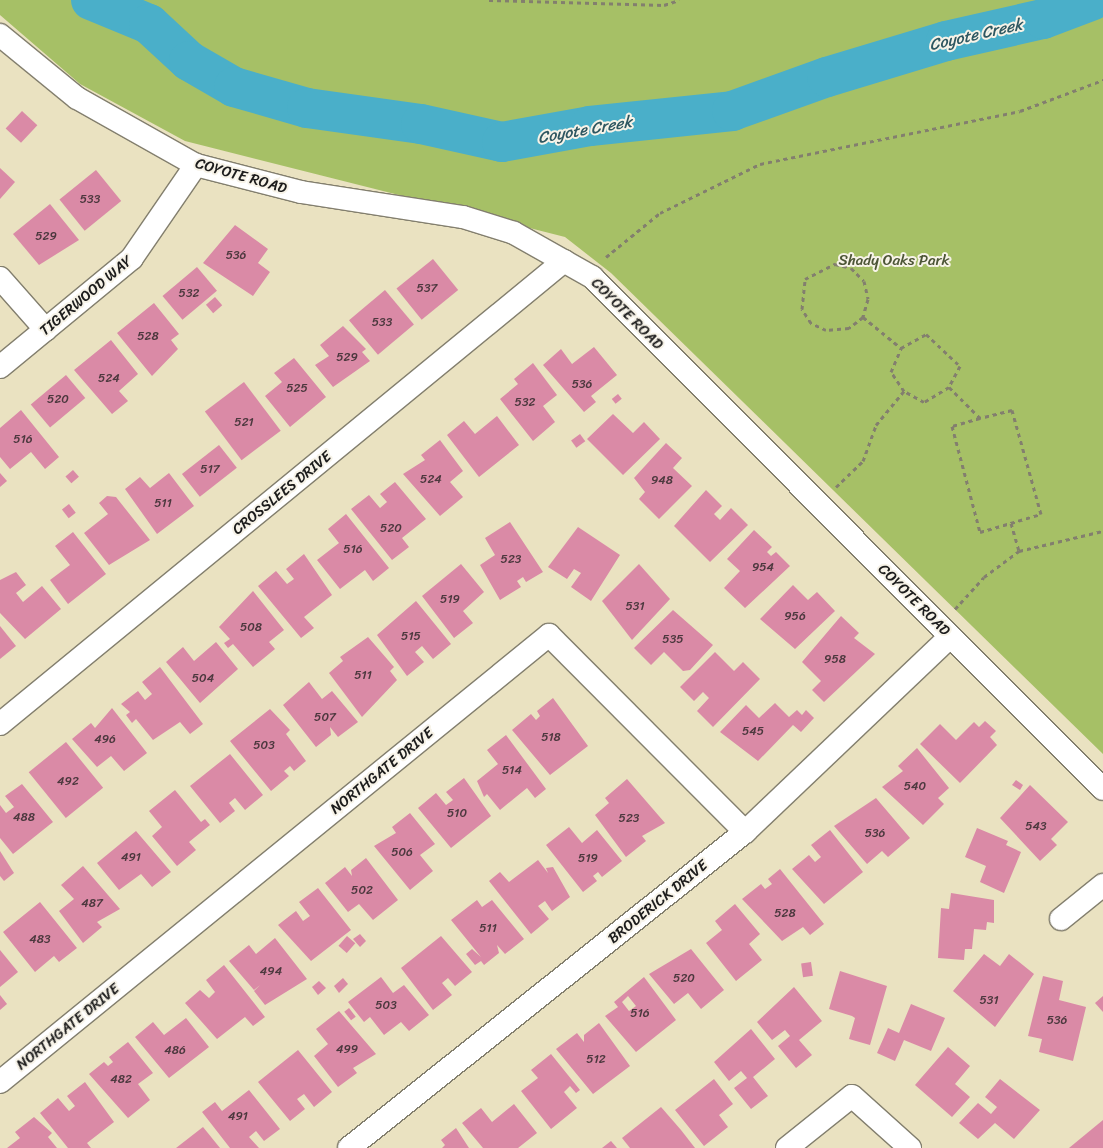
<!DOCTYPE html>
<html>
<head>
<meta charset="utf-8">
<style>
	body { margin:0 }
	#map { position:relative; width:1103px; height:1148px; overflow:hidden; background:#eae2c1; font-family:Sriracha,sans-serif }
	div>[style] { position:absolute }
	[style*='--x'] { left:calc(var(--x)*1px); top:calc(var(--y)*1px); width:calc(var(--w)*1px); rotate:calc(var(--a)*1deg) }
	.green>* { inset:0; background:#a6c066 }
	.river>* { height:40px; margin:-20px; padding:0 20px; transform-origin:20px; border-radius:20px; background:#4aafc9 }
	.building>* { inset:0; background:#da8aa6; transform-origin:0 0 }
	.path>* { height:3px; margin-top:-1.5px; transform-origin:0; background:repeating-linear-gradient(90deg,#837f6e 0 4px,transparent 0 8px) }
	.roads { filter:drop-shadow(1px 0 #837f6e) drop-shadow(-1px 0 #837f6e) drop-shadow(0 1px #837f6e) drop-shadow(0 -1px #837f6e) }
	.minor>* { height:22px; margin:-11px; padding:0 11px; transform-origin:11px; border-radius:11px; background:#fff }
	span { translate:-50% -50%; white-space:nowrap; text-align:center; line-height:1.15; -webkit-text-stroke:4px #f7f3e8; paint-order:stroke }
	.number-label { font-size:12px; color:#4c383e }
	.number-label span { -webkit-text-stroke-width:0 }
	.street-label { font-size:15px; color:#1c1c1c }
	.park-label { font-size:15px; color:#4c5536 }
	.water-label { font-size:16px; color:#2e5761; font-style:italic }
</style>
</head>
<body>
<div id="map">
	<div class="green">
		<div style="clip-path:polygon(0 0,1103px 0,1103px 754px,611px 273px,565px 237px,185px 141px,80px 84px,0 15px)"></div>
	</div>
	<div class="river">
		<div style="--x:91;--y:0;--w:63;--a:22.5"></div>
		<div style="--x:149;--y:24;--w:54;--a:42.8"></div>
		<div style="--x:189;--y:61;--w:52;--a:30"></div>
		<div style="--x:234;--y:87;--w:76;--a:16"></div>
		<div style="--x:307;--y:108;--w:115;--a:8"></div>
		<div style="--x:421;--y:124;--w:83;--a:12.5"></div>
		<div style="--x:502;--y:142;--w:89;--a:-10.3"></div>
		<div style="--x:590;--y:126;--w:143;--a:-6"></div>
		<div style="--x:732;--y:111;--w:101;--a:-19.7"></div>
		<div style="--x:827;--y:77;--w:124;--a:-16.8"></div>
		<div style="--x:946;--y:41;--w:99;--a:-12.8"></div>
		<div style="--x:1043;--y:19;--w:53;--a:-20.8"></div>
	</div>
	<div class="building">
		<div style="left:22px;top:111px;width:21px;height:24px;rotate:43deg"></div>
		<div style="clip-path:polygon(0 168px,15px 182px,0 199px)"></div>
		<div style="left:96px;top:170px;width:40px;height:47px;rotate:51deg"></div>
		<div style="clip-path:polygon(50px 204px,79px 240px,39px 265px,13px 234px)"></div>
		<div style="clip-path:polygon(235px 225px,268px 249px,258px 263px,270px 272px,253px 296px,203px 263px)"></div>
		<div style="left:433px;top:259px;width:40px;height:47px;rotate:51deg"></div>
		<div style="left:197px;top:267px;width:31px;height:45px;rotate:50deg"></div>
		<div style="left:385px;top:290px;width:45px;height:47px;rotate:50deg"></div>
		<div style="left:215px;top:297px;width:11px;height:12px;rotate:49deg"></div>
		<div style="clip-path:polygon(154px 303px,179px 334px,171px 340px,178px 349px,152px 376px,117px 333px)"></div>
		<div style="clip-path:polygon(343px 326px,366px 349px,362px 352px,370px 361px,333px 387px,315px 365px,329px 356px,320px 345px)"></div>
		<div style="clip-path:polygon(111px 340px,138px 374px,119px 391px,128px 401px,112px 414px,74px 370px)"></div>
		<div style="clip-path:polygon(594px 347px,617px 375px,591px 396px,596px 402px,584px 412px,543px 365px,561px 349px,572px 364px)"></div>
		<div style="clip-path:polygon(294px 358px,326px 397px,290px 427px,265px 396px,282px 382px,274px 373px)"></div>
		<div style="clip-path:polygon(533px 363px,557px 395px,543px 406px,555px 422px,533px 441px,500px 399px,518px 384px,514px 379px)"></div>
		<div style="left:66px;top:375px;width:30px;height:46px;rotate:50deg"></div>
		<div style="left:244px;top:382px;width:61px;height:49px;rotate:53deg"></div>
		<div style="left:618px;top:394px;width:6px;height:8px;rotate:51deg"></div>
		<div style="clip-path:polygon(21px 410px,59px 457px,45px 469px,31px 452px,10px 469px,0 457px,0 428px)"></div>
		<div style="clip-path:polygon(613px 414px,633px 433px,644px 422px,660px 439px,623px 475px,587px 439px)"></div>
		<div style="clip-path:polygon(497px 416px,519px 445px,479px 477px,447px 435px,464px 421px,475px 434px)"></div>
		<div style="left:580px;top:434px;width:9px;height:11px;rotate:54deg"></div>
		<div style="clip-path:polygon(440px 440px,463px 471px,450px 482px,463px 497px,440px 516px,403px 474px,425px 460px,421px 455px)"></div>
		<div style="clip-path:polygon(666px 443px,682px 458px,673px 468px,692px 486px,659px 519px,639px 499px,645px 492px,634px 478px)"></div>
		<div style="left:219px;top:445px;width:29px;height:47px;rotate:52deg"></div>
		<div style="left:73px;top:470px;width:9px;height:10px;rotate:49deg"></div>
		<div style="clip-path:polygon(0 473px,7px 481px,0 487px)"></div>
		<div style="clip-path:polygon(169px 473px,194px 506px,157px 534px,125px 489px,140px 477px,150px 488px)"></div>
		<div style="clip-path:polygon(395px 482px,426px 519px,402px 538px,409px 547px,392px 560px,351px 509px,369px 495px,380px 508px,387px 502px,380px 494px)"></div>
		<div style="clip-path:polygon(706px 490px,722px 506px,714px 514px,720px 520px,731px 508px,748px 525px,710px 562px,674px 526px)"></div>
		<div style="clip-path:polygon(107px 496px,116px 497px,150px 540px,109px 565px,84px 533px,108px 514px,99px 503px)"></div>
		<div style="left:69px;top:504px;width:11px;height:9px;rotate:52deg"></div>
		<div style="clip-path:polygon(346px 514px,389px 568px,373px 581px,365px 570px,340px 589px,317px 560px,339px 543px,328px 529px)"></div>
		<div style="clip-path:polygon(510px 522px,543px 572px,526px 582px,523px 577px,517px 581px,521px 587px,500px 600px,480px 565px,495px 555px,485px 538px)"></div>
		<div style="clip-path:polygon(578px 527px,620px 555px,591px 601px,571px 587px,581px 573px,574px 569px,567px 579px,548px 567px)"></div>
		<div style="clip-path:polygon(754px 530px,772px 547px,767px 552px,771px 556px,776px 552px,790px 566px,745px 608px,724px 588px,740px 571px,727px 559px)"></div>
		<div style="clip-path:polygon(73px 532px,106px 574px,68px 604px,50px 580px,70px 565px,55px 546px)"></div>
		<div style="clip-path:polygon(304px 554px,332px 595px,304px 617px,314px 628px,301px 638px,258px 586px,276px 571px,287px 584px,294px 579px,286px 569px)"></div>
		<div style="clip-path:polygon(461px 564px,484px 592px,463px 611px,473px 623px,454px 638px,422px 596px)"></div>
		<div style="clip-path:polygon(639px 564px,670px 599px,632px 640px,602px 601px)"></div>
		<div style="clip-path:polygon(16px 572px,26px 585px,16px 593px,23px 602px,42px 586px,61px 609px,25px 639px,0 613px,0 580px)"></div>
		<div style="clip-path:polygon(793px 585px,808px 600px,817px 592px,835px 611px,795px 649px,760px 619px)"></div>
		<div style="clip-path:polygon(253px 591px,284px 630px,269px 642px,275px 649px,253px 667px,233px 644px,228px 648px,224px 643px,230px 639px,219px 627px)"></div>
		<div style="clip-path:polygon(416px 601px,451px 644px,433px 659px,422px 646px,415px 652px,424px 662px,407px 676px,377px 635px)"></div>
		<div style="clip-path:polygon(673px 610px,713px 645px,690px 670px,683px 671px,664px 652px,651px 665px,634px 648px)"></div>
		<div style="clip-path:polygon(841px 616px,859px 633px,854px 638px,875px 654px,824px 702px,812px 690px,821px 681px,802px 662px)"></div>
		<div style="clip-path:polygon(0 626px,16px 646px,0 659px)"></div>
		<div style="clip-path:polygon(368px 637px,394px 667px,390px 671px,397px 680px,362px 717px,329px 673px,343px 661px,340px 657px)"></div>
		<div style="clip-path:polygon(216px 642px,238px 669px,200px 703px,166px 662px,183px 647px,194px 661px)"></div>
		<div style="clip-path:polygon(715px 652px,734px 671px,743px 662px,760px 679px,713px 727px,697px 711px,709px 698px,703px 692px,694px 701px,680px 687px)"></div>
		<div style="clip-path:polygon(160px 667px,203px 724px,190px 734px,180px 722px,153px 740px,136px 719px,132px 723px,126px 715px,130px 712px,121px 704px,138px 691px,145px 700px,152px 694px,142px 682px)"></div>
		<div style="clip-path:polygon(309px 682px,322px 699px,332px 691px,358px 722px,338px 737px,330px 727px,331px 735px,316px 747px,283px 705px)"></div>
		<div style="clip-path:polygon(553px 698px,588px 746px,550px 775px,512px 730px,531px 714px,536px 720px,540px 716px,537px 711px)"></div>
		<div style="clip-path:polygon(775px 703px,789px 717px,797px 710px,802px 715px,806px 710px,814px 718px,801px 732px,793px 725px,758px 761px,720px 732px,746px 705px,759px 718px)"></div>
		<div style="clip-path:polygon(112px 708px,147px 753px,124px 771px,111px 756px,97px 767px,72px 739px,91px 723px,95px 728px)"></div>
		<div style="clip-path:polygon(270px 709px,290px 730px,286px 734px,306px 761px,294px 771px,290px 766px,284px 771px,289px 776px,271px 791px,230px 741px)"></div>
		<div style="clip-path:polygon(985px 721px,996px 731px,990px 737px,997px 745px,960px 783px,920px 744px,940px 724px,956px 740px,974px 722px,979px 727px)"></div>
		<div style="clip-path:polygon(506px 735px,546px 789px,535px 798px,527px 788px,500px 810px,487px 794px,484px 797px,477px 781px,498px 764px,487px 750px)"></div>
		<div style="left:66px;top:742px;width:59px;height:48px;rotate:51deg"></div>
		<div style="clip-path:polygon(917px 748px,949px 788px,938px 798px,944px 804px,923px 825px,882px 787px,903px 771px,898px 766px)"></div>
		<div style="clip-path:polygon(230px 754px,263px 795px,245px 810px,235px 798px,229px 803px,235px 811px,220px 823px,190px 786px)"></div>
		<div style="clip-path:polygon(464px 778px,491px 816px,451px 848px,418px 808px,436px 793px,446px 805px,453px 800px,446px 792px)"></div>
		<div style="clip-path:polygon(627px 779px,665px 823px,642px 836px,646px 841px,626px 857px,595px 815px,609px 803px,605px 798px)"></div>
		<div style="clip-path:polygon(1016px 780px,1023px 785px,1020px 790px,1012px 785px)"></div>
		<div style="clip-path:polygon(22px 784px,53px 822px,13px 854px,0 838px,0 805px,6px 813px,14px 807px,5px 796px)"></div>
		<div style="clip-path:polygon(1030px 785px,1068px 822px,1051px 839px,1057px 845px,1040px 861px,1000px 818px)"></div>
		<div style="clip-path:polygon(175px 790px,201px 822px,205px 819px,210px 825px,189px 842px,196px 850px,177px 866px,152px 836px,162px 827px,149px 811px)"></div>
		<div style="clip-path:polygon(876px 798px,910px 838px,888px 857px,882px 851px,867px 864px,834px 826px)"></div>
		<div style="clip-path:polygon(410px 813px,435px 844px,420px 855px,433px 871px,410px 890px,374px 846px,396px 833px,392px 827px)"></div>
		<div style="clip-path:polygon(569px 827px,582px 843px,597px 830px,622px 861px,602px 877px,598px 872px,593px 876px,597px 881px,583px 892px,546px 845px)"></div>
		<div style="clip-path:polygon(977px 828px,1008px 841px,1006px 845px,1021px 852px,1004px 893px,980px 882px,986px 866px,965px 857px)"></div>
		<div style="clip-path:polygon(830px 830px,863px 872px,824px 904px,792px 869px,809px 855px,815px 862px,821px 857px,811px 845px)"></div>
		<div style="clip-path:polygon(136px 831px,171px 872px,152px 887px,141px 874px,119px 890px,97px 863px)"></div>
		<div style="clip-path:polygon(0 851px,14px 873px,4px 881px,0 876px)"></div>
		<div style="clip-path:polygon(366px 858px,398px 900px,373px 920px,359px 904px,348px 912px,325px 883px,345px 867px,352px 876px,351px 870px)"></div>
		<div style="clip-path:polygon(538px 860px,548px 873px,546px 868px,553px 867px,570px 897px,552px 911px,545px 901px,538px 906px,549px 919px,531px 934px,489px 881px,500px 872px,509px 882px)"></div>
		<div style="clip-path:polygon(83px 866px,120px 909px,97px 922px,102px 927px,83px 943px,59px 911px,74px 899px,61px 885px)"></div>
		<div style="clip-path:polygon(780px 869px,824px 924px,810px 935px,803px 927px,782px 941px,742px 899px,761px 884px,765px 889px,772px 884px,768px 879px)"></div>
		<div style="clip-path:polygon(318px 888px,351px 930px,311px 961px,278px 925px,296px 911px,303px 921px,310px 916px,299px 902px)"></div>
		<div style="clip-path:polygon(951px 893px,994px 900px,994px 923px,987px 922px,986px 930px,974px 929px,972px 949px,965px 949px,964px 960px,938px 958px,941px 908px,949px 909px)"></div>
		<div style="clip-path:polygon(477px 900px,482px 907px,492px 900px,524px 939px,505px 954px,497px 945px,499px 953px,484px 965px,481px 961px,475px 965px,466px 954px,472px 949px,481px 957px,451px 920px)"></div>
		<div style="clip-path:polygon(40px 902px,77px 948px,59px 962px,54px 956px,35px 972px,3px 932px)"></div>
		<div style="clip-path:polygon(735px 904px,760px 934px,749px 944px,762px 960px,736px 981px,706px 943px,722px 930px,715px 921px)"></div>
		<div style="clip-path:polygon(360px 934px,366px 941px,360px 947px,353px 939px)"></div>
		<div style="left:347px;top:936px;width:11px;height:13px;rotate:41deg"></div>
		<div style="clip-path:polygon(441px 936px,472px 972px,455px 986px,448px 978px,442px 983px,452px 995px,433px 1010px,401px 968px)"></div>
		<div style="clip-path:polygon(275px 938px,307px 979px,265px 1005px,254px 991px,260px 985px,254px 990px,229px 961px,249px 945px,256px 954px)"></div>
		<div style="clip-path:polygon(691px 949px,724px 990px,701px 1009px,688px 993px,674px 1004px,649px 974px)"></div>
		<div style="clip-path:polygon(0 950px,18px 972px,0 987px)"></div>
		<div style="clip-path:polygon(984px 954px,1000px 966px,1009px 954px,1034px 974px,995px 1027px,953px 991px)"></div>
		<div style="left:811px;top:962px;width:14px;height:10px;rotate:82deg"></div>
		<div style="clip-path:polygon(224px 965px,265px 1017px,253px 1026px,245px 1017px,217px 1039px,185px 1003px,200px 990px,209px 998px,215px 992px,206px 980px)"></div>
		<div style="clip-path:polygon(840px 971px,887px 986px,870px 1045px,849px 1039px,855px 1018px,852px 1016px,829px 1009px)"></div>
		<div style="clip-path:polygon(1043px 976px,1063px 981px,1059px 1000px,1086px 1007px,1073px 1061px,1039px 1052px,1042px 1039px,1028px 1036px)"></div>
		<div style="clip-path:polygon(381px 977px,393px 993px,404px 985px,429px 1015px,409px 1031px,401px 1022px,384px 1035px,370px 1017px,364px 1022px,348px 1002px)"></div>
		<div style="clip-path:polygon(evenodd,644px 977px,676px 1020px,636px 1052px,605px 1016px,618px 1007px,614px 1002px,644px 977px,628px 996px,636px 1006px,629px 1011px,622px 1002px,628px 996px)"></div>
		<div style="clip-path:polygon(343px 978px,348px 984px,339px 993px,334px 986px)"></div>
		<div style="clip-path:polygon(319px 981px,326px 988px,318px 995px,312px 987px)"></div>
		<div style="clip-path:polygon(794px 987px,822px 1021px,799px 1040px,812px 1055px,796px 1068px,778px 1046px,790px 1036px,785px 1030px,772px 1040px,757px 1022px)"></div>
		<div style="clip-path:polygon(0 995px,7px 1004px,0 1010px)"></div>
		<div style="clip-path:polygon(1103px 996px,1103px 1012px,1095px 1003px)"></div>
		<div style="clip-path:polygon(911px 1004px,945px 1018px,931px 1051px,904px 1040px,895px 1061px,877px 1053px,888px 1028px,899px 1033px)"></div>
		<div style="left:349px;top:1008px;width:11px;height:6px;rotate:52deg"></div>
		<div style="clip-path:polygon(339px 1011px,376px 1054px,353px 1068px,357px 1073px,338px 1087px,314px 1056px,328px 1044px,316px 1029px)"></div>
		<div style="clip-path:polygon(186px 1018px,209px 1047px,169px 1078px,135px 1037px,153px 1022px,164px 1035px)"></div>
		<div style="clip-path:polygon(599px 1023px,630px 1066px,593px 1094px,556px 1049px,577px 1033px,584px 1042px,584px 1035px)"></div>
		<div style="clip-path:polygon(751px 1029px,775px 1059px,753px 1077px,768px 1096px,751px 1109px,734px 1088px,747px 1078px,741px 1071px,729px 1081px,714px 1062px)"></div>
		<div style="clip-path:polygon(128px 1042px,153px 1073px,138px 1084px,150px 1100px,128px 1118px,89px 1074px,104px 1062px,108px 1066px,113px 1062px,109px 1057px)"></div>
		<div style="clip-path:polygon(948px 1047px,970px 1066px,955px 1084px,970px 1097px,952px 1117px,915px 1085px)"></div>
		<div style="clip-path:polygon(298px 1050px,332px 1092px,314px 1107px,304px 1094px,297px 1099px,305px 1109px,290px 1121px,258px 1082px)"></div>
		<div style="clip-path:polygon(551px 1054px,580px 1090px,576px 1093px,570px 1086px,564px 1092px,577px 1108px,551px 1129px,521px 1091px,538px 1078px,531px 1070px)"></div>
		<div style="clip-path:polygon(714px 1079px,733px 1104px,719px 1115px,728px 1127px,704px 1146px,675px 1110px)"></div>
		<div style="clip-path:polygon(1000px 1079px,1040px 1110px,1014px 1139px,995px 1123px,978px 1139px,959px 1123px,978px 1103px,991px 1114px,997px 1107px,985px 1097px)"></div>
		<div style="clip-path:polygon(85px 1082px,114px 1122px,87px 1143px,91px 1148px,68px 1148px,40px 1113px,58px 1098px,69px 1111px,75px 1106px,67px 1096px)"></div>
		<div style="clip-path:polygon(249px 1090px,280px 1129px,264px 1141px,256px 1131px,249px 1137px,259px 1148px,230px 1148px,202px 1112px,215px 1102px,222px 1111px)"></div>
		<div style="clip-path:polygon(514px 1104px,537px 1133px,518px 1148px,483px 1148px,462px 1123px,481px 1108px,492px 1122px)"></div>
		<div style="clip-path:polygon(661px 1107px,681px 1130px,695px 1148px,630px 1148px,622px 1138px)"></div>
		<div style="clip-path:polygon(34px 1117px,52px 1133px,48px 1137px,57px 1148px,7px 1148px,20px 1138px,15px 1132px)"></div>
		<div style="clip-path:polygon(1103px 1120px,1103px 1148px,1069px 1148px)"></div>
		<div style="clip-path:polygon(203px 1127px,220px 1148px,176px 1148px)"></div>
		<div style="clip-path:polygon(456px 1128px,469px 1148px,442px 1148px,445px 1145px,441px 1140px)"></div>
		<div style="clip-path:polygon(611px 1141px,617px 1148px,602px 1148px)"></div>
	</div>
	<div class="path">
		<div style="--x:489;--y:0;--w:175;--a:1.6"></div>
		<div style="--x:664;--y:5;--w:16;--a:-18"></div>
		<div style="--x:606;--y:257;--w:70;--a:-39.2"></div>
		<div style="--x:660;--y:213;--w:111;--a:-26.1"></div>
		<div style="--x:760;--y:164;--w:265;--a:-11.5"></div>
		<div style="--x:1020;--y:111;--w:89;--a:-20.5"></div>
		<div style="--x:863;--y:317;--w:18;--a:142"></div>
		<div style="--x:849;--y:328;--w:23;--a:175"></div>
		<div style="--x:826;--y:330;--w:17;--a:-155"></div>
		<div style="--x:811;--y:323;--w:17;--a:-123"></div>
		<div style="--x:802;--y:309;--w:30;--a:-84"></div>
		<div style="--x:805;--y:279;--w:34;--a:-27"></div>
		<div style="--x:835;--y:264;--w:16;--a:14"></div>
		<div style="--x:851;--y:268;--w:18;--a:45"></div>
		<div style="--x:864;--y:281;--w:18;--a:77"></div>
		<div style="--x:868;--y:299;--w:19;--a:106"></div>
		<div style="--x:863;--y:317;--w:49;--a:39.2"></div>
		<div style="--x:949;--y:387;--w:44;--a:45"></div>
		<div style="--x:980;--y:418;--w:29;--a:164"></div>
		<div style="--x:952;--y:426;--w:110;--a:75.2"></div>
		<div style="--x:980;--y:532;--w:64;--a:-16.4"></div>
		<div style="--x:1041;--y:514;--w:108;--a:-105.6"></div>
		<div style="--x:1012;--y:410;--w:33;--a:166"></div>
		<div style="--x:836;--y:487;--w:37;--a:-44"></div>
		<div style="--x:863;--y:461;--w:38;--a:-70"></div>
		<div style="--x:876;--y:425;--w:44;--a:-50.5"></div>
		<div style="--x:904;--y:391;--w:23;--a:-124"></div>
		<div style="--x:891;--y:372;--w:26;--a:-67"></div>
		<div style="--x:901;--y:348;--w:29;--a:-29"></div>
		<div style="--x:926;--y:334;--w:47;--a:43.3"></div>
		<div style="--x:960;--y:366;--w:24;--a:118"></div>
		<div style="--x:949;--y:387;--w:29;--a:149"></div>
		<div style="--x:924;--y:402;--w:23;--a:-151"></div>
		<div style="--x:1011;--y:523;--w:29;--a:74"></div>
		<div style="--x:955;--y:609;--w:43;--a:-47.8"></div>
		<div style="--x:984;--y:577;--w:44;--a:-36.6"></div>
		<div style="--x:1019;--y:551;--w:86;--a:-13.4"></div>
	</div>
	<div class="roads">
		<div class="minor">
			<div style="--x:0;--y:35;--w:99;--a:39.3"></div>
			<div style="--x:77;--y:98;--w:137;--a:29.4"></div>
			<div style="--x:196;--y:165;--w:108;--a:14.4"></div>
			<div style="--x:301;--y:192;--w:164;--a:8.8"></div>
			<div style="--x:463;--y:217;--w:53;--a:17.4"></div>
			<div style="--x:514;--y:233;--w:90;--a:29.4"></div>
			<div style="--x:592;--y:277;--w:723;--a:45.06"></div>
			<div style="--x:0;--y:278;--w:69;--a:48.5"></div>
			<div style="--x:0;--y:367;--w:171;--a:-39.5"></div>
			<div style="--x:132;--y:258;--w:113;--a:-55.5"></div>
			<div style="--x:0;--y:724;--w:730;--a:-39.38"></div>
			<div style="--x:1061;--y:919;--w:54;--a:-39"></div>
			<div style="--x:0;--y:1082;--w:708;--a:-39.15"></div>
			<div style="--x:549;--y:635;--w:278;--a:45.1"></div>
			<div style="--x:349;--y:1148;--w:507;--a:-38.59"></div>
			<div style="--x:745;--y:832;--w:283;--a:-43.6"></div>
			<div style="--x:787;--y:1148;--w:83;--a:-38.7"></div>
			<div style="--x:852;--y:1096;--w:78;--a:41.9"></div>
		</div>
	</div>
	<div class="number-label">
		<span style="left:90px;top:200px">533</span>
		<span style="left:46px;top:237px">529</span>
		<span style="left:236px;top:256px">536</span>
		<span style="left:427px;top:289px">537</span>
		<span style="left:189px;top:294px">532</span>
		<span style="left:382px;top:323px">533</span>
		<span style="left:148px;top:337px">528</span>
		<span style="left:347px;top:358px">529</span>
		<span style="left:109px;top:379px">524</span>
		<span style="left:582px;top:385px">536</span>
		<span style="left:297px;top:389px">525</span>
		<span style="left:58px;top:400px">520</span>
		<span style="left:525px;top:403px">532</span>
		<span style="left:244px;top:423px">521</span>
		<span style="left:23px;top:440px">516</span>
		<span style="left:210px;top:470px">517</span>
		<span style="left:431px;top:480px">524</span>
		<span style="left:662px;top:481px">948</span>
		<span style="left:163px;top:504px">511</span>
		<span style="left:391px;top:529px">520</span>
		<span style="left:353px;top:550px">516</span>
		<span style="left:511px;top:560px">523</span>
		<span style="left:763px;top:568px">954</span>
		<span style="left:450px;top:600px">519</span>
		<span style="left:635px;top:607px">531</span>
		<span style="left:795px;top:617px">956</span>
		<span style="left:251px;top:628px">508</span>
		<span style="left:411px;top:637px">515</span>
		<span style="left:673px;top:640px">535</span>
		<span style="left:835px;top:660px">958</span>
		<span style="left:363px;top:676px">511</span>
		<span style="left:203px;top:679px">504</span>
		<span style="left:325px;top:718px">507</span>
		<span style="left:753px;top:732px">545</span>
		<span style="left:551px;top:738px">518</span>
		<span style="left:105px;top:740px">496</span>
		<span style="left:264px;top:746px">503</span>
		<span style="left:512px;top:771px">514</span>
		<span style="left:68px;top:782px">492</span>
		<span style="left:915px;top:787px">540</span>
		<span style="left:457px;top:814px">510</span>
		<span style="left:24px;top:818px">488</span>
		<span style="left:629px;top:819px">523</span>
		<span style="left:1036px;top:827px">543</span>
		<span style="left:875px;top:834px">536</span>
		<span style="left:402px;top:853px">506</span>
		<span style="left:131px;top:858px">491</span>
		<span style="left:588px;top:859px">519</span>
		<span style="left:362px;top:891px">502</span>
		<span style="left:92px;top:904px">487</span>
		<span style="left:785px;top:914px">528</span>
		<span style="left:488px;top:929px">511</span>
		<span style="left:40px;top:940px">483</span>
		<span style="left:271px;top:972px">494</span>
		<span style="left:684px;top:979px">520</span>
		<span style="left:989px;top:1001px">531</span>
		<span style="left:386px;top:1006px">503</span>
		<span style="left:640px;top:1014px">516</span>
		<span style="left:1057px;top:1021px">536</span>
		<span style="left:347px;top:1050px">499</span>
		<span style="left:175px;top:1051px">486</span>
		<span style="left:596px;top:1060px">512</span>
		<span style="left:121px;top:1080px">482</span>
		<span style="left:238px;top:1117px">491</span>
	</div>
	<div class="street-label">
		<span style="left:241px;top:176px;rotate:16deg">COYOTE ROAD</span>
		<span style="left:86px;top:296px;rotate:-40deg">TIGERWOOD WAY</span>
		<span style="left:627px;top:314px;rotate:45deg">COYOTE ROAD</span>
		<span style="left:282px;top:493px;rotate:-39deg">CROSSLEES DRIVE</span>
		<span style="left:914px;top:600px;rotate:45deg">COYOTE ROAD</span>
		<span style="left:382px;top:771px;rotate:-39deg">NORTHGATE DRIVE</span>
		<span style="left:658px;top:902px;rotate:-39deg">BRODERICK DRIVE</span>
		<span style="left:68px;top:1027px;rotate:-39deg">NORTHGATE DRIVE</span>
	</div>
	<div class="park-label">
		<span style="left:894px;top:261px">Shady Oaks Park</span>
	</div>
	<div class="water-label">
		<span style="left:976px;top:35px;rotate:-13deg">Coyote Creek</span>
		<span style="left:585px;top:130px;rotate:-10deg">Coyote Creek</span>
	</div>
</div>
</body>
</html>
